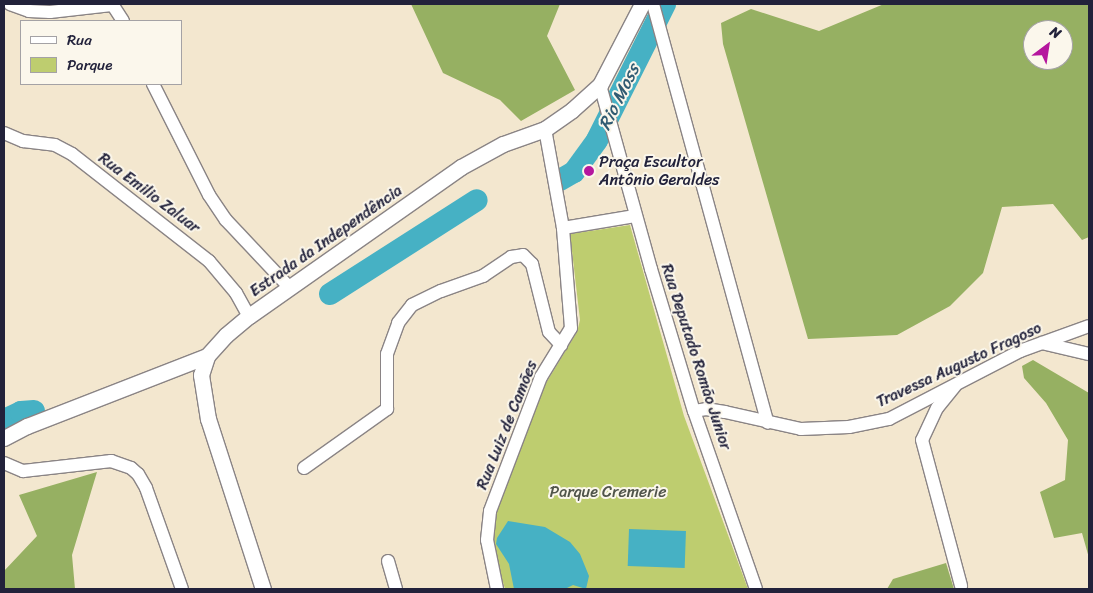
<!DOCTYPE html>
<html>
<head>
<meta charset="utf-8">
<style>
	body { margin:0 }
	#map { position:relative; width:1093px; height:593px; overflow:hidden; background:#f3e7cf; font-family:Sriracha,sans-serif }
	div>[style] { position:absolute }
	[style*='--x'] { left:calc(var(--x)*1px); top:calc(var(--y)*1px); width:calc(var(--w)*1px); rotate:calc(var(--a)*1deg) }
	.green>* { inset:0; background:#becd6f }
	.forest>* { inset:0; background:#96b062 }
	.water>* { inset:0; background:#46b1c4; transform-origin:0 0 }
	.river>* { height:22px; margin:-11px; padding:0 11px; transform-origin:11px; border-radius:11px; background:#46b1c4 }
	.roads { filter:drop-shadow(1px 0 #8a8485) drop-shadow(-1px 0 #8a8485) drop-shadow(0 1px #8a8485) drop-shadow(0 -1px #8a8485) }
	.minor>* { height:12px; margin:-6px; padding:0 6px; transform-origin:6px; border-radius:6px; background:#fff }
	.tertiary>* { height:15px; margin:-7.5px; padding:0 7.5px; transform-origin:7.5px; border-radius:7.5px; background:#fff }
	.dots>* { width:14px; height:14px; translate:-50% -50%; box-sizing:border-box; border:2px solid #fbf7ec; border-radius:50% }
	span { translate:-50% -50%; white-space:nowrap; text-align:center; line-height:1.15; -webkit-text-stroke:4px #fbf7ec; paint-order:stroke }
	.poi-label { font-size:16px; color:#22223b }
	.left { translate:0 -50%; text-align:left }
	.street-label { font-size:16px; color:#22223b }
	.park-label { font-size:16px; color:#51554b }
	.water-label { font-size:18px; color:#305b72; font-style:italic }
	.frame { position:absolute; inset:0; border:5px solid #22223b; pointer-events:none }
	.legend { position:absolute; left:20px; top:20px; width:162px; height:65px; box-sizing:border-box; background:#fbf7ec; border:1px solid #a4a2a5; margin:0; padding:6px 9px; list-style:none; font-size:15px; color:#22223b }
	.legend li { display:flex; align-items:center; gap:10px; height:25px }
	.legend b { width:25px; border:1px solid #a4a2a5 }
	.north { position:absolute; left:1023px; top:20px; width:50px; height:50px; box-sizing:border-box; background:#fbf7ec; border:1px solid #a4a2a5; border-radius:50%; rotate:31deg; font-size:14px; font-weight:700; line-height:20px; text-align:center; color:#22223b }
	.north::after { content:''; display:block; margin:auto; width:18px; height:22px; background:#b5179e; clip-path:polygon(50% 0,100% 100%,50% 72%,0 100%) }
</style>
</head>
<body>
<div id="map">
	<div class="green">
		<div style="clip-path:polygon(630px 225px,684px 416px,748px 589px,505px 589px,496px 559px,492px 534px,497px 508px,546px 383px,577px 332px,580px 320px,570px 234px)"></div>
	</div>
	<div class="forest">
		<div style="clip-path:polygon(411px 4px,560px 4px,547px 36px,575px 90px,521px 121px,500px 100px,443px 73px)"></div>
		<div style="clip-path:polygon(evenodd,884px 4px,1089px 4px,1089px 237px,1082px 240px,1053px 204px,1002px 207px,983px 273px,950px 306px,897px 335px,808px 339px,723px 44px,721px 23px,751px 9px,819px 31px,884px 4px,1033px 30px,1063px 30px,1063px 60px,1033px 60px,1033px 30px)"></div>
		<div style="clip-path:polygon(1033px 360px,1089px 393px,1089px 558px,1082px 533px,1054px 538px,1040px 492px,1065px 480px,1068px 440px,1046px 403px,1024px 378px,1022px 366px)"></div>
		<div style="clip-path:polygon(97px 472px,72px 555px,75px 589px,4px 589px,4px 571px,37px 536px,19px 495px)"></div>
		<div style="clip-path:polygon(946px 563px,954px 589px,887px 589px,893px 579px)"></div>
	</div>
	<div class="water">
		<div style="clip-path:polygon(508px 521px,545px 527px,570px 542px,580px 554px,589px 576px,586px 589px,573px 585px,565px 589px,514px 589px,509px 564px,496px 544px,497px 538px)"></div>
		<div style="left:629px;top:529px;width:57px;height:37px;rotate:2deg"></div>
	</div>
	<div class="river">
		<div style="--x:560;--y:180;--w:16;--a:-30"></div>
		<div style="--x:574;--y:172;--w:39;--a:-54"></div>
		<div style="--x:597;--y:140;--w:152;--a:-63.4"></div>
		<div style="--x:330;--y:294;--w:174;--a:-32.6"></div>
		<div style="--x:4;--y:420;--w:19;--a:-25"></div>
		<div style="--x:21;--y:412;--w:13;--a:-4"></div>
	</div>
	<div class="roads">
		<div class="minor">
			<div style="--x:10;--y:4;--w:20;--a:20"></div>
			<div style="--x:29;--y:11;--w:21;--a:3"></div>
			<div style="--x:50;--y:12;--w:62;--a:-6.4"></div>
			<div style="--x:112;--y:4;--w:20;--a:57"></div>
			<div style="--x:653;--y:4;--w:434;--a:74.7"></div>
			<div style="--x:153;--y:84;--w:124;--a:63.2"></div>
			<div style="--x:209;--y:195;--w:30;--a:56"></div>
			<div style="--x:226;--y:220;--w:93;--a:46.7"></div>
			<div style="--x:600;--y:85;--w:191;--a:74.5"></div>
			<div style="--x:651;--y:269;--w:148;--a:73.2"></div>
			<div style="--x:694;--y:411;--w:188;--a:70.8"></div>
			<div style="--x:4;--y:133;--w:21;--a:23"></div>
			<div style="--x:23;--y:141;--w:32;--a:7"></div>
			<div style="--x:55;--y:145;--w:19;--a:28"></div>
			<div style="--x:72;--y:154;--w:174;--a:38"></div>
			<div style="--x:209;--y:261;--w:42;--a:49.8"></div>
			<div style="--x:236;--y:293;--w:26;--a:61"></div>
			<div style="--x:563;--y:228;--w:73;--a:-9.5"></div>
			<div style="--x:1042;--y:343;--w:48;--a:13.2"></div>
			<div style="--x:955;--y:386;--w:28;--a:129"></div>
			<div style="--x:937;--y:408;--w:35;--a:115"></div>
			<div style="--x:922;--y:440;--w:151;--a:75"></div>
			<div style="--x:694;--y:411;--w:12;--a:-9"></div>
			<div style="--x:706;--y:409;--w:19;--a:9"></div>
			<div style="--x:725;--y:412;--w:78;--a:12.6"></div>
			<div style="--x:801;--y:429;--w:48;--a:-2.4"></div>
			<div style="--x:849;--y:427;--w:41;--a:-11.3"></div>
			<div style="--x:889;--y:419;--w:148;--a:-27.4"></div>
			<div style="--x:1020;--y:351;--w:73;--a:-19.9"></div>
			<div style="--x:4;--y:463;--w:21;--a:23"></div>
			<div style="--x:23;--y:471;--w:89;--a:-6.5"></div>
			<div style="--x:111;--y:461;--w:21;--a:19"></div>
			<div style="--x:131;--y:468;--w:9;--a:41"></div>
			<div style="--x:138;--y:474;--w:16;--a:60"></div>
			<div style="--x:146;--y:488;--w:107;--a:70.4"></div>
			<div style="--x:304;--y:468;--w:102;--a:-35.4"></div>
			<div style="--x:387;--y:409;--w:55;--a:-90"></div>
			<div style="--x:387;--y:354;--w:33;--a:-70"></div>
			<div style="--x:398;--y:323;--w:23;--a:-52"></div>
			<div style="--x:412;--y:305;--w:32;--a:-26"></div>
			<div style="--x:441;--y:291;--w:45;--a:-19.7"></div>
			<div style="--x:483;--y:276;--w:34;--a:-34"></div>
			<div style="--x:511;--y:257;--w:12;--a:-9"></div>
			<div style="--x:523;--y:255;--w:13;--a:45"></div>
			<div style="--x:532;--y:264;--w:70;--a:76"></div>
			<div style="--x:549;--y:332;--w:18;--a:47"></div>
			<div style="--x:388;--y:561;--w:29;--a:74"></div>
			<div style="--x:497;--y:589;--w:50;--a:-101.5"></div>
			<div style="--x:487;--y:540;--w:29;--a:-84"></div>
			<div style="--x:490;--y:511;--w:143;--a:-69.2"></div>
			<div style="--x:541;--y:377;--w:57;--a:-58.5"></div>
			<div style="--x:571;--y:328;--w:100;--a:-94.6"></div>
			<div style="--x:563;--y:228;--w:101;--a:-100.3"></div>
		</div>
		<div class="tertiary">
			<div style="--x:4;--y:438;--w:26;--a:-28"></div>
			<div style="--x:27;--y:426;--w:193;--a:-21.3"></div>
			<div style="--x:263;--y:589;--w:179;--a:-107.9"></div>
			<div style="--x:208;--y:419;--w:45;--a:-99"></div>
			<div style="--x:201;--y:375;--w:20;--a:-72"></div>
			<div style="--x:207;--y:356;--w:28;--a:-48"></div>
			<div style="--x:226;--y:335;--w:30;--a:-40"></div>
			<div style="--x:249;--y:316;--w:259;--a:-35.1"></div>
			<div style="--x:461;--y:167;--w:48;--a:-28.7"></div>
			<div style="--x:503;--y:144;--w:45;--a:-19.7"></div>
			<div style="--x:545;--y:129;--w:33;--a:-35"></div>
			<div style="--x:572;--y:110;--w:38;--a:-42"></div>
			<div style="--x:600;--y:85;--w:91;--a:-62.6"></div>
		</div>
	</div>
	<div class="dots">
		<div style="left:589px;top:171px;background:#b5179e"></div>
	</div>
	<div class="poi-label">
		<span class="left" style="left:599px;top:171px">Praça Escultor<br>Antônio Geraldes</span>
	</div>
	<div class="street-label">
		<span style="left:149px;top:193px;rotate:37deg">Rua Emilio Zaluar</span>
		<span style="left:326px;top:241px;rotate:-35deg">Estrada da Independência</span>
		<span style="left:696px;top:357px;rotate:72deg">Rua Deputado Romão Junior</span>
		<span style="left:959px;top:365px;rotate:-25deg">Travessa Augusto Fragoso</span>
		<span style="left:507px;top:425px;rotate:-68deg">Rua Luiz de Camões</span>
	</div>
	<div class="park-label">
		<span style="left:608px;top:492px">Parque Cremerie</span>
	</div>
	<div class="water-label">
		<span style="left:619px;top:97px;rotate:-64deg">Rio Moss</span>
	</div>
	<div class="frame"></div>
	<ul class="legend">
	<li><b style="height:6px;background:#fff"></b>Rua</li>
	<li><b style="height:14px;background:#becd6f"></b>Parque</li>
	</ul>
	<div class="north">N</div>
</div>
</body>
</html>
